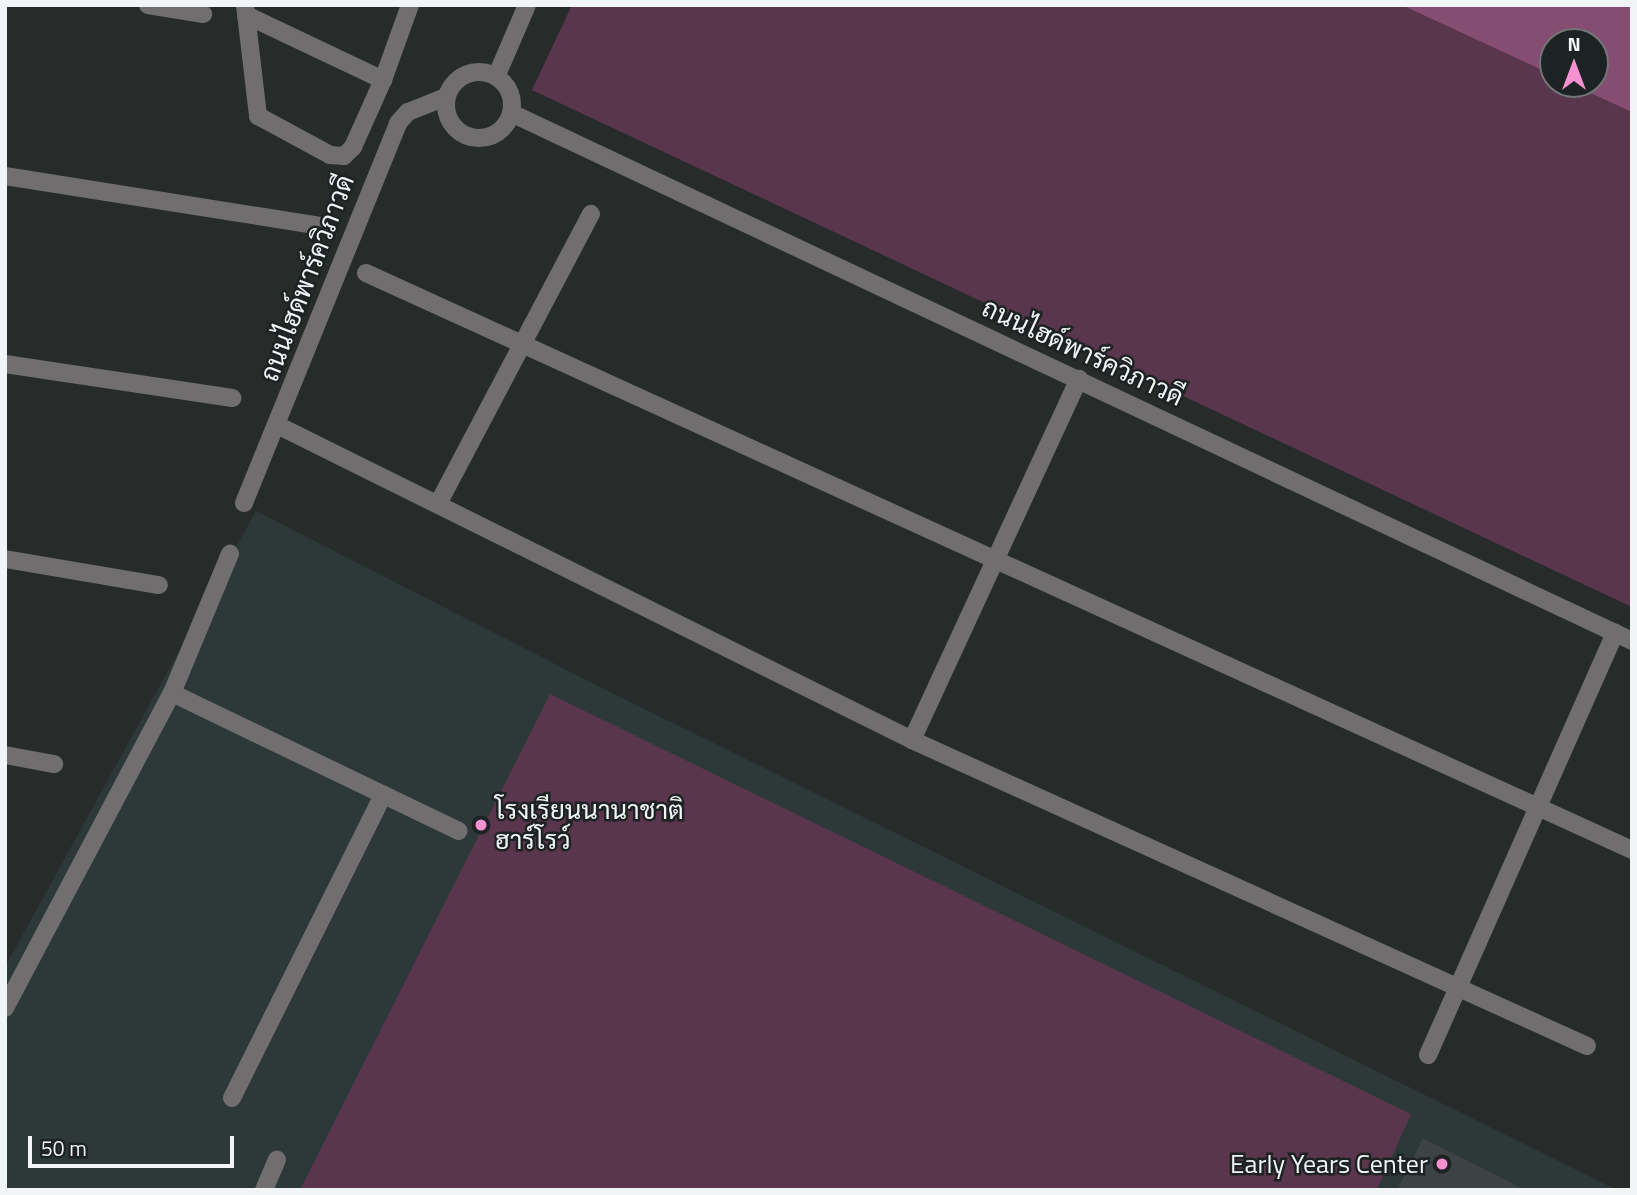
<!DOCTYPE html>
<html>
<head>
<meta charset="utf-8">
<style>
	body { margin:0 }
	#map { position:relative; width:1637px; height:1195px; overflow:hidden; background:#272c2b; font-family:"Titillium Web",Sarabun,sans-serif }
	div>[style] { position:absolute }
	[style*='--x'] { left:calc(var(--x)*1px); top:calc(var(--y)*1px); width:calc(var(--w)*1px); rotate:calc(var(--a)*1deg) }
	.built>* { inset:0; background:#2c3938 }
	.green>* { inset:0; background:#5a364d }
	.forest>* { inset:0; background:#864d72 }
	.building>* { inset:0; background:#3d4242 }
	.minor>* { height:18px; margin:-9px; padding:0 9px; transform-origin:9px; border-radius:9px; background:#706e6f }
	.minor>.ring { margin:-9px; padding:0; box-sizing:content-box; background:none; border:18px solid #706e6f; border-radius:50% }
	.dots>* { width:19px; height:19px; translate:-50% -50%; box-sizing:border-box; border:4px solid #1d2222; border-radius:50% }
	span { translate:-50% -50%; white-space:nowrap; text-align:center; line-height:1.15; -webkit-text-stroke:5px #1d2222; paint-order:stroke }
	.street-label { font-size:26px; color:#f2f5f5 }
	.poi-label { font-size:26px; color:#f2f5f5 }
	.left { translate:0 -50%; text-align:left }
	.right { translate:-100% -50%; text-align:right }
	.frame { position:absolute; inset:0; border:7px solid #f2f5f5; pointer-events:none }
	.north { position:absolute; left:1539px; top:28px; width:70px; height:70px; box-sizing:border-box; background:#1d2222; border:2px solid #727676; border-radius:50%; rotate:0deg; font-size:19px; font-weight:700; line-height:28px; text-align:center; color:#f2f5f5 }
	.north::after { content:''; display:block; margin:auto; width:24px; height:32px; background:#f590d1; clip-path:polygon(50% 0,100% 100%,50% 72%,0 100%) }
	.scale { position:absolute; left:28px; top:1136px; width:206px; height:32px; box-sizing:border-box; border:4px solid #f2f5f5; border-top:0; padding-left:9px; font-size:21px; line-height:24px; white-space:nowrap; color:#f2f5f5; -webkit-text-stroke:5px #1d2222; paint-order:stroke }
</style>
</head>
<body>
<div id="map">
	<div class="built">
		<div style="clip-path:polygon(256px 511px,592px 683px,1617px 1190px,5px 1190px,5px 967px)"></div>
	</div>
	<div class="green">
		<div style="clip-path:polygon(572px 5px,1405px 5px,1553px 74px,1553px 84px,1573px 84px,1632px 111px,1632px 607px,532px 90px)"></div>
		<div style="clip-path:polygon(550px 694px,1411px 1114px,1377px 1190px,300px 1190px)"></div>
	</div>
	<div class="forest">
		<div style="clip-path:polygon(1402px 5px,1632px 5px,1632px 112px,1571px 84px,1595px 84px,1595px 42px,1553px 42px,1553px 75px)"></div>
	</div>
	<div class="building">
		<div style="clip-path:polygon(1423px 1138px,1525px 1190px,1397px 1190px)"></div>
	</div>
	<div class="minor">
		<div style="--x:148;--y:5;--w:56;--a:9.3"></div>
		<div style="--x:245;--y:5;--w:112;--a:83.3"></div>
		<div style="--x:258;--y:116;--w:82;--a:28.4"></div>
		<div style="--x:330;--y:155;--w:14;--a:4"></div>
		<div style="--x:344;--y:156;--w:13;--a:-45"></div>
		<div style="--x:353;--y:147;--w:73;--a:-65.9"></div>
		<div style="--x:383;--y:80;--w:80;--a:-70.2"></div>
		<div style="--x:246;--y:15;--w:152;--a:25.4"></div>
		<div class="ring" style="left:446px;top:72px;width:48px;height:48px"></div>
		<div style="--x:496;--y:77;--w:78;--a:-66.7"></div>
		<div style="--x:511;--y:113;--w:1239;--a:25.22"></div>
		<div style="--x:5;--y:176;--w:319;--a:9"></div>
		<div style="--x:366;--y:273;--w:1391;--a:24.5"></div>
		<div style="--x:5;--y:364;--w:230;--a:8.5"></div>
		<div style="--x:277;--y:425;--w:709;--a:26.38"></div>
		<div style="--x:912;--y:740;--w:741;--a:24.39"></div>
		<div style="--x:244;--y:503;--w:410;--a:-67.9"></div>
		<div style="--x:398;--y:123;--w:15;--a:-48"></div>
		<div style="--x:408;--y:112;--w:41;--a:-21.5"></div>
		<div style="--x:438;--y:504;--w:328;--a:-62.2"></div>
		<div style="--x:5;--y:559;--w:156;--a:9.6"></div>
		<div style="--x:172;--y:693;--w:318;--a:25.7"></div>
		<div style="--x:912;--y:740;--w:398;--a:-65.2"></div>
		<div style="--x:5;--y:755;--w:50;--a:10.4"></div>
		<div style="--x:5;--y:1008;--w:357;--a:-62.1"></div>
		<div style="--x:172;--y:693;--w:151;--a:-67.4"></div>
		<div style="--x:1428;--y:1055;--w:462;--a:-66.1"></div>
		<div style="--x:232;--y:1098;--w:339;--a:-63.5"></div>
		<div style="--x:264;--y:1190;--w:33;--a:-67"></div>
	</div>
	<div class="dots">
		<div style="left:481px;top:825px;background:#f590d1"></div>
		<div style="left:1442px;top:1164px;background:#f590d1"></div>
	</div>
	<div class="street-label">
		<span style="left:307px;top:278px;rotate:-69deg">ถนนไฮด์พาร์ควิภาวดี</span>
		<span style="left:1083px;top:352px;rotate:25deg">ถนนไฮด์พาร์ควิภาวดี</span>
	</div>
	<div class="poi-label">
		<span class="left" style="left:495px;top:825px">โรงเรียนนานาชาติ<br>ฮาร์โรว์</span>
		<span class="right" style="left:1428px;top:1164px">Early Years Center</span>
	</div>
	<div class="frame"></div>
	<div class="north">N</div>
	<div class="scale">50 m</div>
</div>
</body>
</html>
